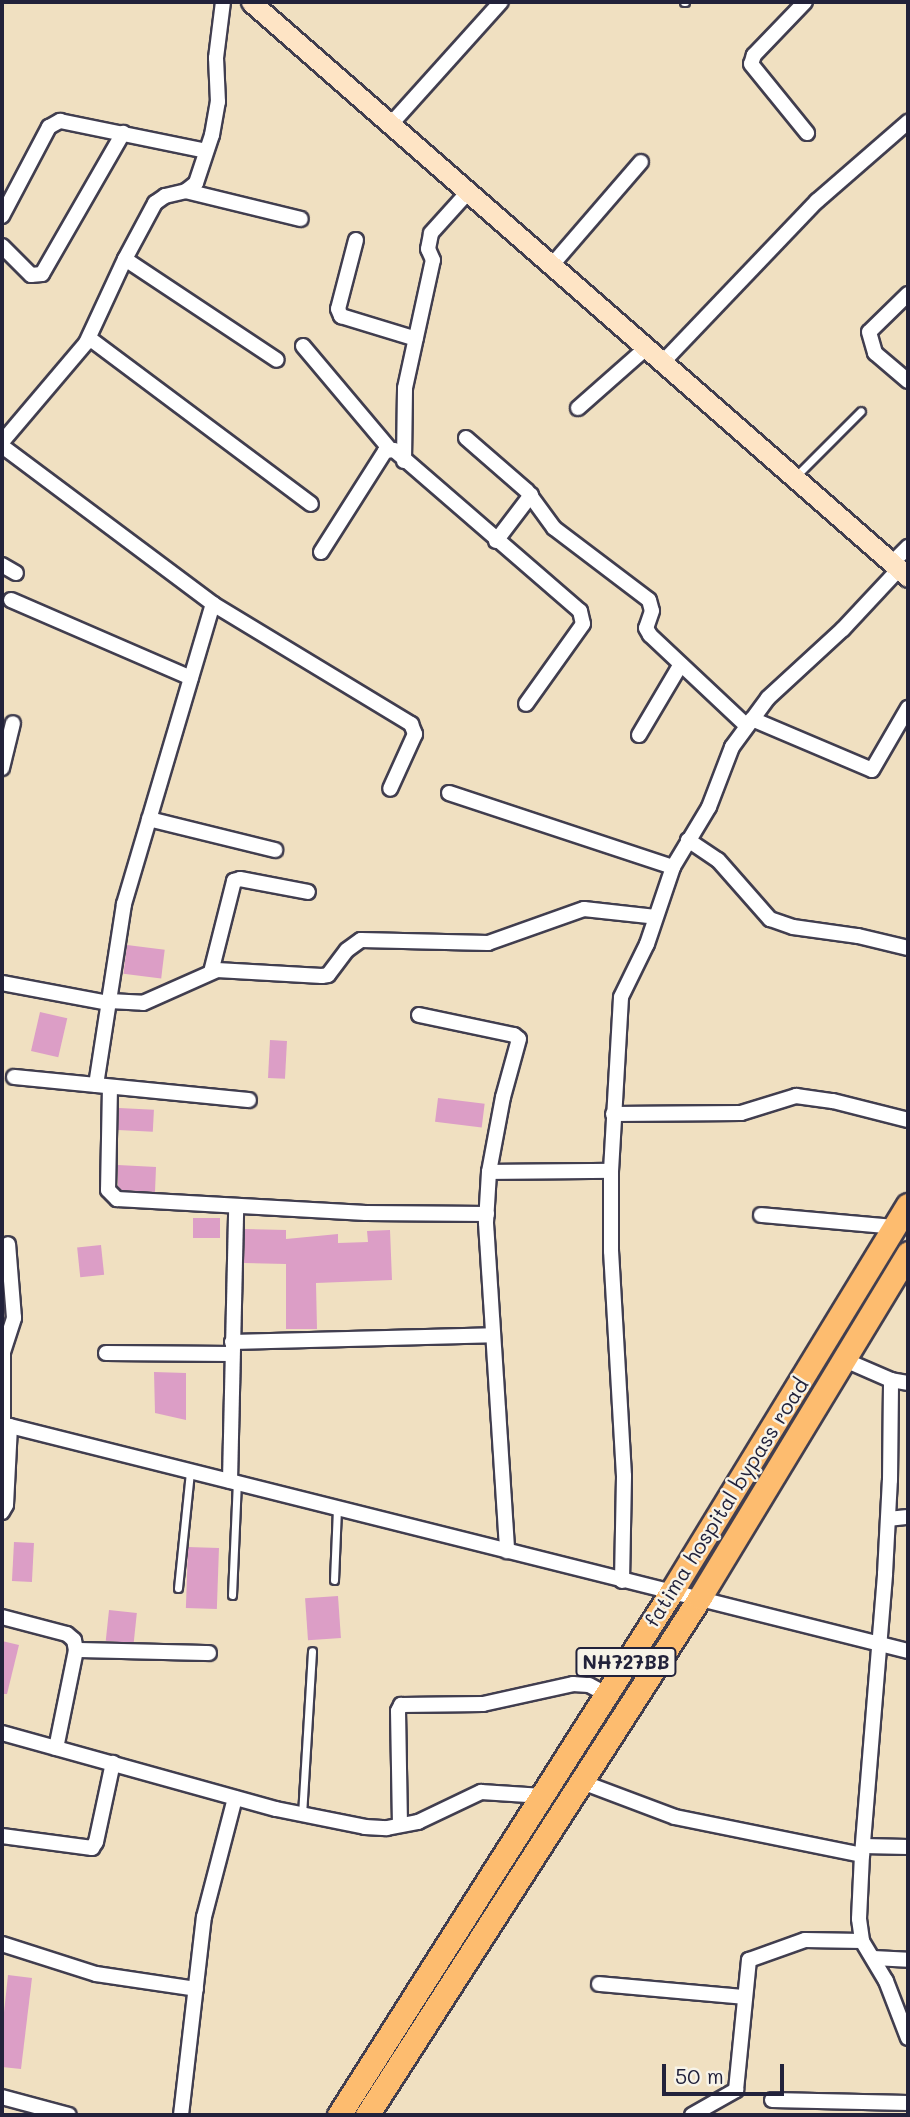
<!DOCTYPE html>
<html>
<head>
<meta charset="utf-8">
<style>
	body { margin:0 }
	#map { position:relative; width:910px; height:2117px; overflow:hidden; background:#f0e0c1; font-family:Mali,sans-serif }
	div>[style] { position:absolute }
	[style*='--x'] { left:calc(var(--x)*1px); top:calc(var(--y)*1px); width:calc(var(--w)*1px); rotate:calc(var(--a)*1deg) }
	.building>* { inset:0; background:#dc9ec6; transform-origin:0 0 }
	.roads { filter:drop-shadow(2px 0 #413e4f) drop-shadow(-2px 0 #413e4f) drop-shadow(0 2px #413e4f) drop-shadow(0 -2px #413e4f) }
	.service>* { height:7px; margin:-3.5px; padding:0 3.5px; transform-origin:3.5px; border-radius:3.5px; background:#fff }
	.minor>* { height:14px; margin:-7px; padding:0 7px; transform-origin:7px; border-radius:7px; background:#fff }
	.secondary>* { height:19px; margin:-9.5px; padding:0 9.5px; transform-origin:9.5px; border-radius:9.5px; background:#fee4c5 }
	.trunk>* { height:23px; margin:-11.5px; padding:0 11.5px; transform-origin:11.5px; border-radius:11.5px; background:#fdbc6f }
	span { translate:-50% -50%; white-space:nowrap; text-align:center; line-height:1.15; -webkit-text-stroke:5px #f7f3e8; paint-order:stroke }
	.shield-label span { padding:2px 5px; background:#f7f3e8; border:2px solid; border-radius:5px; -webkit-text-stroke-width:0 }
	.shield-label { font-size:19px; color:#22223b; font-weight:700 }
	.street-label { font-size:21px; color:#22223b }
	.frame { position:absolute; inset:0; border:4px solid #22223b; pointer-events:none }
	.scale { position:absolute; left:662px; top:2064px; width:122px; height:32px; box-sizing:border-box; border:4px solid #22223b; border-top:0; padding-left:9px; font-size:21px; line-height:24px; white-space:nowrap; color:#22223b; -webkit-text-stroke:5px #f7f3e8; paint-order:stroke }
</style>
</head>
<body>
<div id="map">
	<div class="building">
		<div style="left:127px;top:945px;width:38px;height:29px;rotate:7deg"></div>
		<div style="left:40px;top:1012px;width:28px;height:40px;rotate:13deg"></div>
		<div style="left:270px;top:1040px;width:17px;height:38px;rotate:3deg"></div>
		<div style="left:438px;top:1098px;width:47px;height:24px;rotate:7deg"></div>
		<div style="left:119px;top:1108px;width:35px;height:22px;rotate:3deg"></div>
		<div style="clip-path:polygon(118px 1165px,156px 1167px,155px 1192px,121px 1190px,118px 1186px)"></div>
		<div style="left:220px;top:1218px;width:20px;height:27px;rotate:90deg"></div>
		<div style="clip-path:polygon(245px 1229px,286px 1230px,286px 1239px,338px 1234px,338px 1243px,368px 1242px,367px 1231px,390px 1230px,392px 1280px,316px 1283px,317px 1329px,286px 1329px,286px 1264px,244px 1263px)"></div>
		<div style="left:101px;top:1245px;width:30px;height:24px;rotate:84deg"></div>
		<div style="clip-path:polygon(154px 1372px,186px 1373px,186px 1420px,155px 1413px)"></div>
		<div style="left:14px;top:1542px;width:20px;height:39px;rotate:3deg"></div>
		<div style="left:188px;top:1547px;width:31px;height:61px;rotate:2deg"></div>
		<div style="left:338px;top:1596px;width:42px;height:33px;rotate:86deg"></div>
		<div style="left:109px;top:1610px;width:28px;height:31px;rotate:6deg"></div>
		<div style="clip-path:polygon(2px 1641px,19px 1645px,7px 1694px,2px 1694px)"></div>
		<div style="clip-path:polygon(8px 1975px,32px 1978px,21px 2069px,2px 2067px,2px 2031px)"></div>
	</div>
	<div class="roads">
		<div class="service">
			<div style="--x:684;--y:2;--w:1;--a:0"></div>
			<div style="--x:795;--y:477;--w:93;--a:-45"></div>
			<div style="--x:334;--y:1580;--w:72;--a:-87.6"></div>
			<div style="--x:178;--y:1588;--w:118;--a:-84.1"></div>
			<div style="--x:232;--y:1595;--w:113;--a:-87.5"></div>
			<div style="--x:302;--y:1815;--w:164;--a:-86.5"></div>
		</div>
		<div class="minor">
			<div style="--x:805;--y:2;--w:74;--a:133.9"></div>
			<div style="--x:754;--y:55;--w:9;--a:108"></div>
			<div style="--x:751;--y:64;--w:89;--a:50.9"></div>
			<div style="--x:391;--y:124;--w:164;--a:-48"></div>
			<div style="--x:186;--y:191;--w:118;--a:13.7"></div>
			<div style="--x:2;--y:216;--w:101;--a:-62.2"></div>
			<div style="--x:49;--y:127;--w:13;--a:-29"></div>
			<div style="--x:60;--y:121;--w:149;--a:11.6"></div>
			<div style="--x:356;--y:240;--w:71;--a:104.6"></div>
			<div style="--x:338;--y:309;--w:8;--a:67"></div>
			<div style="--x:341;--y:316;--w:78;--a:17"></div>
			<div style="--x:2;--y:246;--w:41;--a:45"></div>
			<div style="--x:31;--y:275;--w:11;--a:-5"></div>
			<div style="--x:42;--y:274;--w:163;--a:-60.1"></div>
			<div style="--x:125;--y:259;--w:182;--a:33.6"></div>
			<div style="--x:552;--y:265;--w:136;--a:-49.2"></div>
			<div style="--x:908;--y:294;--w:54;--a:135.7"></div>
			<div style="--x:869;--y:332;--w:22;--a:74"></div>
			<div style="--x:875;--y:353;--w:43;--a:40.3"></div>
			<div style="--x:89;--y:338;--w:277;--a:36.8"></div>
			<div style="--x:303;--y:346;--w:133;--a:49.9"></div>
			<div style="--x:662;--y:363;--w:224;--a:-46.3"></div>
			<div style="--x:817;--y:201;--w:121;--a:-41"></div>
			<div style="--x:578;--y:408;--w:91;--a:-41.4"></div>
			<div style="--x:466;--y:438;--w:81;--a:41"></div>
			<div style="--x:527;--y:491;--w:46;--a:53.9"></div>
			<div style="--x:554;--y:528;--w:119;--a:37.2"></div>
			<div style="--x:649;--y:600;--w:11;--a:75"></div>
			<div style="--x:652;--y:611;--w:18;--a:109"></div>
			<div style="--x:646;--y:628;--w:8;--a:60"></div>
			<div style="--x:650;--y:635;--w:133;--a:43.2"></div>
			<div style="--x:2;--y:442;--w:130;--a:-49.7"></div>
			<div style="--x:86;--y:343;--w:93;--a:-65.1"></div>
			<div style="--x:125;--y:259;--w:64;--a:-61.8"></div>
			<div style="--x:155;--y:203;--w:12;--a:-35"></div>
			<div style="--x:165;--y:196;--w:22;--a:-13"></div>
			<div style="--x:186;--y:191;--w:13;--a:-39"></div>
			<div style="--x:196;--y:183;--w:51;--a:-71.6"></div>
			<div style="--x:212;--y:135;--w:34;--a:-80"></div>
			<div style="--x:218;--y:102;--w:44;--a:-92.6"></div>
			<div style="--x:216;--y:58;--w:56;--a:-82.9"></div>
			<div style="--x:2;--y:446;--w:264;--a:36.8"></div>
			<div style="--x:213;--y:604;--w:232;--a:31.2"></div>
			<div style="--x:411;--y:724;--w:11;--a:68"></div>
			<div style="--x:415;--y:734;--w:60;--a:114.4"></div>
			<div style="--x:404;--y:461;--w:73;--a:-89.2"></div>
			<div style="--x:405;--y:388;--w:131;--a:-77.7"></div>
			<div style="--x:433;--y:260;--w:12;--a:-114"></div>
			<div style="--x:428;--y:249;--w:16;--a:-79"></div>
			<div style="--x:431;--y:233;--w:55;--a:-47.9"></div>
			<div style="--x:496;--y:541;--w:58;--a:-52.7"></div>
			<div style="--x:321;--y:552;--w:120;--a:-57.6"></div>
			<div style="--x:385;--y:451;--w:9;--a:-6"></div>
			<div style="--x:394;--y:450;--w:246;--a:40.9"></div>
			<div style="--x:580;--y:611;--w:13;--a:77"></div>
			<div style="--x:583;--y:624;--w:98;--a:125.5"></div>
			<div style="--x:892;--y:563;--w:23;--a:-45"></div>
			<div style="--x:2;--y:565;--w:16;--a:30"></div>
			<div style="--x:11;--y:600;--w:196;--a:23.4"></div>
			<div style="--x:752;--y:719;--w:130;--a:23"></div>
			<div style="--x:872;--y:770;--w:72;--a:-59.9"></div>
			<div style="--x:639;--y:735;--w:82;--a:-59.4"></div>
			<div style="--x:2;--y:768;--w:46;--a:-76.3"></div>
			<div style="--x:449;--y:793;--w:236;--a:18.3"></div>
			<div style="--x:149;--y:819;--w:130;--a:13.8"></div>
			<div style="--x:688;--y:840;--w:36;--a:34"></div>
			<div style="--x:718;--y:860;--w:79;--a:48.6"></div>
			<div style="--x:770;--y:919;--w:24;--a:19"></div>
			<div style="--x:793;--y:927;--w:66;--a:7.9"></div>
			<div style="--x:858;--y:936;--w:51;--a:13.5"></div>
			<div style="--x:211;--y:972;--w:94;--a:-75.8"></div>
			<div style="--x:234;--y:881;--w:6;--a:-18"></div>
			<div style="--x:240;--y:879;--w:69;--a:10.8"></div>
			<div style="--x:2;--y:983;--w:109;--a:10.6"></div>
			<div style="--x:109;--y:1001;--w:34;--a:3"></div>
			<div style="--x:143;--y:1003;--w:81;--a:-24"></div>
			<div style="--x:217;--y:970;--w:105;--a:3.3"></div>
			<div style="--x:322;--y:976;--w:6;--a:-9"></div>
			<div style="--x:328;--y:975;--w:31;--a:-53"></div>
			<div style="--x:347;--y:950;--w:17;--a:-36"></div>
			<div style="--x:361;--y:940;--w:127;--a:1.4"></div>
			<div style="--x:488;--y:943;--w:102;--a:-19.5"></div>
			<div style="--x:584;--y:909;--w:72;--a:6.3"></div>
			<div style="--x:419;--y:1015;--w:97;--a:11.9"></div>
			<div style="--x:514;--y:1035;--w:6;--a:39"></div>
			<div style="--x:519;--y:1039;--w:60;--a:105.4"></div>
			<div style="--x:503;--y:1097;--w:76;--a:100.6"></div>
			<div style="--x:489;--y:1172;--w:51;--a:93.4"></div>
			<div style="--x:486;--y:1223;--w:329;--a:86.3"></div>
			<div style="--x:14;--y:1077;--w:236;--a:5.6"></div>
			<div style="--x:96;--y:1085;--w:183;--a:-81.2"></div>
			<div style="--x:124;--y:904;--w:313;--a:-73.5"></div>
			<div style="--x:110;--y:1087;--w:103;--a:91.1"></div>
			<div style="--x:108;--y:1190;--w:13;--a:45"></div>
			<div style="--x:117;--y:1199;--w:249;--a:3.2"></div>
			<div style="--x:366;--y:1213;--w:121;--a:0.5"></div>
			<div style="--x:613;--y:1114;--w:128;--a:-0.4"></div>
			<div style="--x:741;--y:1113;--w:58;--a:-17.2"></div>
			<div style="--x:796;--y:1096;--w:37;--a:8"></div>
			<div style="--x:833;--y:1101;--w:77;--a:14.2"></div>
			<div style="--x:489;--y:1172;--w:122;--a:-0.5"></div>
			<div style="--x:761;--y:1215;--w:135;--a:5.1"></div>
			<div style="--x:232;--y:1342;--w:261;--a:-1.5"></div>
			<div style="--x:106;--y:1353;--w:126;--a:0.5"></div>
			<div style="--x:891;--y:1380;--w:17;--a:10"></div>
			<div style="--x:2;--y:1424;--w:934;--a:14.07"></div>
			<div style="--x:3;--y:1424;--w:72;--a:-90"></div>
			<div style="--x:3;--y:1352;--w:36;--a:-72"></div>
			<div style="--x:14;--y:1318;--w:74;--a:-94.6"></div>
			<div style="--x:230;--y:1481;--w:274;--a:-88.7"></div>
			<div style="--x:2;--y:1512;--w:8;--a:-60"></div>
			<div style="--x:6;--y:1505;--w:79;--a:-87.1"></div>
			<div style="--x:888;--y:1519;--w:20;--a:-6"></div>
			<div style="--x:622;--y:1581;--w:105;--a:-88.9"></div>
			<div style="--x:624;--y:1476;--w:225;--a:-93.3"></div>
			<div style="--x:611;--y:1251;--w:80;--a:-90"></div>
			<div style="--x:611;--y:1171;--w:174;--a:-86.7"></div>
			<div style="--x:621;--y:997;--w:59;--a:-63.9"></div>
			<div style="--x:647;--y:944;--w:81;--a:-71.3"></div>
			<div style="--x:673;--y:867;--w:70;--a:-59"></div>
			<div style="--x:709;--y:807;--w:64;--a:-69"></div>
			<div style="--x:732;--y:747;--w:61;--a:-53.7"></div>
			<div style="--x:768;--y:698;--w:102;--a:-42.6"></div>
			<div style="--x:843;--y:629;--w:82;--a:-47"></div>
			<div style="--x:2;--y:1617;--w:67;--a:14.7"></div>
			<div style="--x:67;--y:1634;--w:9;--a:41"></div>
			<div style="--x:74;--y:1640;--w:10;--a:79"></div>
			<div style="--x:76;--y:1650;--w:100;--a:101.5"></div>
			<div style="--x:76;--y:1650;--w:133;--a:1.3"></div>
			<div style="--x:2;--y:1733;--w:284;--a:15.5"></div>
			<div style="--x:276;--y:1809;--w:91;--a:11.4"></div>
			<div style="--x:365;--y:1827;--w:22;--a:3"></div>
			<div style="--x:387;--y:1828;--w:32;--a:-11"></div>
			<div style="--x:418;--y:1822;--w:70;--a:-25.5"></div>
			<div style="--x:481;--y:1792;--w:62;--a:3.7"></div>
			<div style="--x:582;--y:1782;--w:99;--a:20.6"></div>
			<div style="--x:675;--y:1817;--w:191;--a:11.5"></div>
			<div style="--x:862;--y:1855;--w:282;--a:-85.3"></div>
			<div style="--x:885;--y:1574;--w:94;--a:-87"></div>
			<div style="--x:890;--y:1480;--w:100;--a:-89.4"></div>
			<div style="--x:891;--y:1380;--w:50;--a:-156.5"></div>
			<div style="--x:400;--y:1825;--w:114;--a:-91"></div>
			<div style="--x:398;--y:1711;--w:7;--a:-63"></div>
			<div style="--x:401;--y:1705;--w:82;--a:-0.7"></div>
			<div style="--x:483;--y:1704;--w:92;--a:-12.5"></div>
			<div style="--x:573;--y:1684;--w:16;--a:4"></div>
			<div style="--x:589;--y:1685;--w:19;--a:28"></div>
			<div style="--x:2;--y:1836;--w:91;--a:7.6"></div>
			<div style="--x:92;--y:1848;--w:7;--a:-56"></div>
			<div style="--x:96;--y:1842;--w:81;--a:-77.9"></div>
			<div style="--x:863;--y:1846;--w:45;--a:1.3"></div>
			<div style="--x:862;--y:1855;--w:64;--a:92.7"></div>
			<div style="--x:859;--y:1919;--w:22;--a:82"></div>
			<div style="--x:862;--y:1941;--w:47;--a:59"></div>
			<div style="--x:886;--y:1981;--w:61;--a:68.9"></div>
			<div style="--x:2;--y:1944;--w:99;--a:17.7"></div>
			<div style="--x:96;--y:1974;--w:101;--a:8.5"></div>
			<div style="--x:873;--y:1958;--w:35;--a:3"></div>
			<div style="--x:599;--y:1984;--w:146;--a:5.1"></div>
			<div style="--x:2;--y:2097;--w:69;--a:15"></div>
			<div style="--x:772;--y:2100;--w:136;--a:1.3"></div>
			<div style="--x:181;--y:2115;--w:199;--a:-83.4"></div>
			<div style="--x:204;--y:1917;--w:123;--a:-75.4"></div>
			<div style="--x:692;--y:2115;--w:51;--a:-29.6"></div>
			<div style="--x:736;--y:2090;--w:131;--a:-84.3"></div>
			<div style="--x:749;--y:1960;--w:59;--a:-19.7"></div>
			<div style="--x:805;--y:1940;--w:57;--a:1"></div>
		</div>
		<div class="secondary">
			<div style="--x:251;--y:2;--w:873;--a:41.19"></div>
		</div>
		<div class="trunk">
			<div style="--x:339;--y:2115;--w:621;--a:-57.56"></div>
			<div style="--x:672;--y:1591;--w:452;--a:-58.6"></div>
			<div style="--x:367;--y:2115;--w:616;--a:-57.26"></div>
			<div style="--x:700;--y:1597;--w:402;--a:-58.8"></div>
		</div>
	</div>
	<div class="shield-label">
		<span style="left:626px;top:1662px">NH727BB</span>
	</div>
	<div class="street-label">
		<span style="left:726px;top:1502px;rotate:-58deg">fatima hospital bypass road</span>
	</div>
	<div class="frame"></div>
	<div class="scale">50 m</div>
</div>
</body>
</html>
